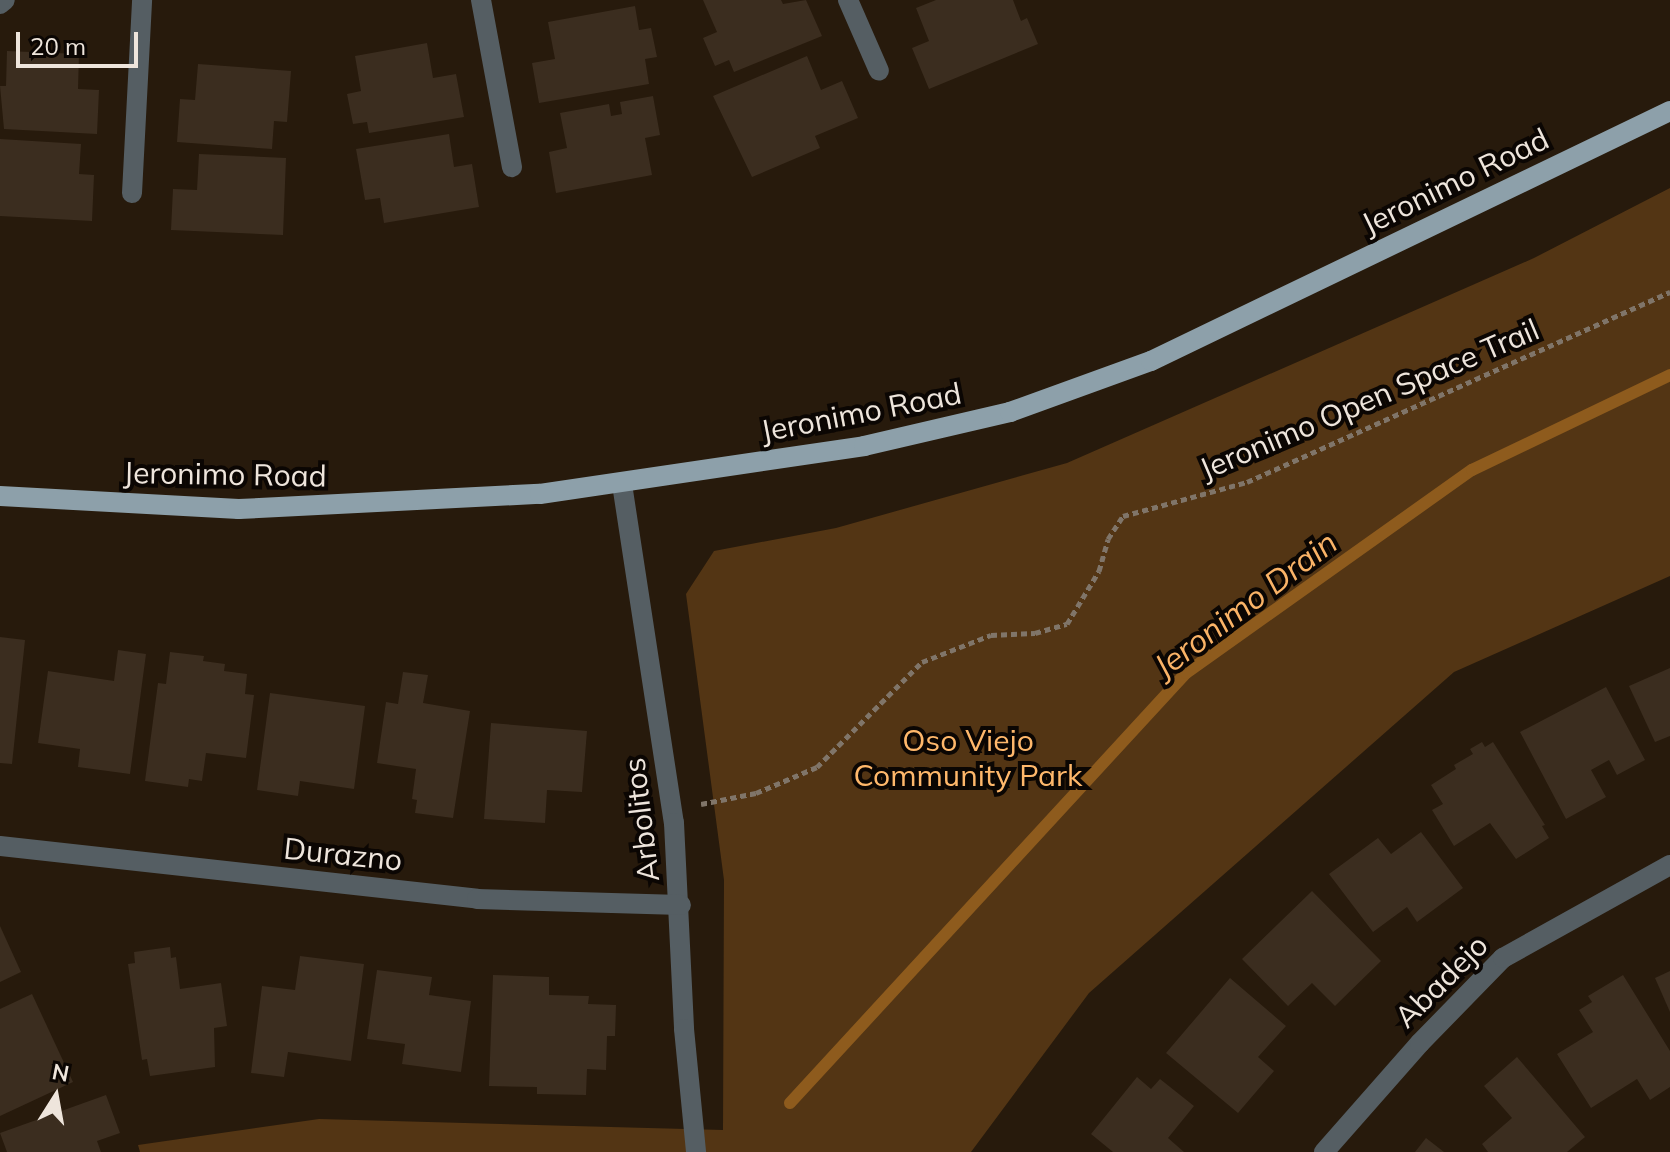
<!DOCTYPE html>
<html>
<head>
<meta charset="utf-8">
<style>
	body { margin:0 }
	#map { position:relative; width:1670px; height:1152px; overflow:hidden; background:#271a0c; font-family:Mulish,sans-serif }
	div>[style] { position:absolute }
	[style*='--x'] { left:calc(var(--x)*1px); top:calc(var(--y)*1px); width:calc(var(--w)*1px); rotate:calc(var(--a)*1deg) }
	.green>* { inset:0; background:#533514 }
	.stream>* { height:12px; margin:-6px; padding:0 6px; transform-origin:6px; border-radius:6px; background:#8e5b1d }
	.building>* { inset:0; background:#3b2d1f }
	.path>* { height:5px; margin-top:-2.5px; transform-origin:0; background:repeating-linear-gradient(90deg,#807569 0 6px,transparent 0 10px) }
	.minor>* { height:20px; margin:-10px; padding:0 10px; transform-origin:10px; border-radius:10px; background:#555e63 }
	.major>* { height:20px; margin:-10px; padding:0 10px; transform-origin:10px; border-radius:10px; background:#8da0aa }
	span { translate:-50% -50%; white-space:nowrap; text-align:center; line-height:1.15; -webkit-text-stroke:8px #0b0603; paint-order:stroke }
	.street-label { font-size:30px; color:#eee5dc }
	.park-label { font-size:30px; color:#ffb86b }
	.water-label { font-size:32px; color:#fab367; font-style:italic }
	.north { position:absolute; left:16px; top:1056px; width:80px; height:80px; -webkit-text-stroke:6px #0b0603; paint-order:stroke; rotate:11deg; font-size:22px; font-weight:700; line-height:32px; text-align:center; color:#eee5dc }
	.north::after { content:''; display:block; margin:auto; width:28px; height:36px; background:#eee5dc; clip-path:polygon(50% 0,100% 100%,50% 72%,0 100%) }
	.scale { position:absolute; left:16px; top:32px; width:122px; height:36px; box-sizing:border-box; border:4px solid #eee5dc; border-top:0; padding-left:10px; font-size:24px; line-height:28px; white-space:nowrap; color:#eee5dc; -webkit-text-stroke:6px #0b0603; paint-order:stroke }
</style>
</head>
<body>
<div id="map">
	<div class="green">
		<div style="clip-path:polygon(1670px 188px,1670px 576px,1454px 672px,1089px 993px,971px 1152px,140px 1152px,138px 1145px,319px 1119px,723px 1130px,724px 880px,686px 594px,714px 551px,836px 528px,1067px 463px,1534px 258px)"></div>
	</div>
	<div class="stream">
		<div style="--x:790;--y:1103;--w:585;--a:-47.36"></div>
		<div style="--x:1186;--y:673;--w:351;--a:-35.4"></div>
		<div style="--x:1472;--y:470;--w:220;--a:-25.6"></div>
	</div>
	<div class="building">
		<div style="clip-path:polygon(703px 0,781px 0,783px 4px,806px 0,822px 36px,734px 72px,729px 60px,715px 66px,703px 38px,717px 32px)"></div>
		<div style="clip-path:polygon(936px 0,1013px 0,1021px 21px,1027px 18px,1038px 44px,929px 89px,912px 48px,929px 41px,916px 8px)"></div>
		<div style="clip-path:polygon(635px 6px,639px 30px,651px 28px,657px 57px,645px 59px,649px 84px,539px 103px,532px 63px,555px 59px,548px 22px)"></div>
		<div style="clip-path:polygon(427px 43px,433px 78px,456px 74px,464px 117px,369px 133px,367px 122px,353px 124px,347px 94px,361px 91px,355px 56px)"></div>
		<div style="clip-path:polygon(7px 51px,79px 54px,78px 89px,99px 90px,97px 134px,4px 129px,0 86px,6px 86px)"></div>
		<div style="clip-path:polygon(807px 56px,821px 90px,842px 81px,858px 118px,815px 136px,820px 148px,752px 177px,713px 96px)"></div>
		<div style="clip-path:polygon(198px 64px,291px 71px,287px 122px,274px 121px,272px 149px,177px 142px,180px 99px,195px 100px)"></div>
		<div style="clip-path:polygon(653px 96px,660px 135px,645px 138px,652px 175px,556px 193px,549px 152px,567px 148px,560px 113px,609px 104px,611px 116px,622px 114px,620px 102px)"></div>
		<div style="clip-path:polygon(449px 134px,454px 167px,472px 164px,479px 207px,384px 223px,380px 198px,365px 200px,356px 149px)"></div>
		<div style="clip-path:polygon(0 139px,81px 144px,79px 174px,94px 175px,92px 221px,0 216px)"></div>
		<div style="clip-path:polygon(199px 154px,286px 158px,283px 235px,171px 230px,173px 189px,197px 190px)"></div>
		<div style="clip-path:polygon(0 637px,25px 640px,12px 764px,0 763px)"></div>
		<div style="clip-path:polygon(118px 650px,146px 654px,130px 774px,78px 767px,80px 749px,38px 743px,48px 671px,114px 681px)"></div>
		<div style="clip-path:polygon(170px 652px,204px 656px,203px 661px,225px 664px,224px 671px,247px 674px,245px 694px,254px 695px,246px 758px,206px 753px,202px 781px,189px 779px,188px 787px,145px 781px,158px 683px,166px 684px)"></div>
		<div style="clip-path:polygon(1670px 668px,1670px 736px,1655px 742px,1629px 686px)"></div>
		<div style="clip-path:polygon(403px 672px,428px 675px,423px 703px,470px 711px,453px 818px,415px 813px,417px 800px,412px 799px,416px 769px,377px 763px,386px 702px,398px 704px)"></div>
		<div style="clip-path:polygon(1606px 687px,1645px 760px,1617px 775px,1609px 760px,1591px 770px,1606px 797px,1566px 819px,1520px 732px)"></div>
		<div style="clip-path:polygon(270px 693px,365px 706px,354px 789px,300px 781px,298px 796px,257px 790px)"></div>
		<div style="clip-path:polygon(491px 723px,587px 731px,582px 792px,547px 790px,545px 823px,484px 819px)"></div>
		<div style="clip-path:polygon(1482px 742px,1485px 747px,1493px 742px,1545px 825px,1542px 826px,1549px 838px,1516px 859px,1490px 823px,1454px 846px,1432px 810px,1443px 804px,1431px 785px,1456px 769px,1454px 765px,1473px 754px,1470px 749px)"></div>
		<div style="clip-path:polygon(1421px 832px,1463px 888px,1417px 922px,1407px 907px,1373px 932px,1329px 874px,1378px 838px,1391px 854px)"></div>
		<div style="clip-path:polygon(1312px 891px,1381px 961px,1335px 1006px,1312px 983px,1288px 1006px,1242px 959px)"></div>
		<div style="clip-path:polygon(0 926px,21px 972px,0 982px)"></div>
		<div style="clip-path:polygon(170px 947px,171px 958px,176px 957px,180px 989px,221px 983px,227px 1026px,214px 1028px,215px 1067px,150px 1076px,147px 1059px,142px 1060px,128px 964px,135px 963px,134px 952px)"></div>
		<div style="clip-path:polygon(300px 956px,364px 964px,351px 1061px,288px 1052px,284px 1077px,251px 1073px,262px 986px,295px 990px)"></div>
		<div style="clip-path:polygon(377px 970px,432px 977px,429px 995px,471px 1001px,461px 1072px,402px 1064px,405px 1044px,367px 1039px)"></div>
		<div style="clip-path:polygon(1670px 971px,1670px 1012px,1655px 978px)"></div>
		<div style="clip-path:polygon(493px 975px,549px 977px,549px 995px,589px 996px,588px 1004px,616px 1005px,615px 1036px,607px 1036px,606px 1070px,587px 1069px,586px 1095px,537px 1094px,537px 1087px,489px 1086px)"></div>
		<div style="clip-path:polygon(1623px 975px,1670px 1051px,1670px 1087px,1650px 1100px,1637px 1079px,1591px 1108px,1557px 1054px,1593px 1032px,1579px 1010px,1592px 1002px,1588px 996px)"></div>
		<div style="clip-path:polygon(1230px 978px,1286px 1026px,1258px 1057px,1274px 1071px,1238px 1113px,1166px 1053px)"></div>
		<div style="clip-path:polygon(32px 994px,73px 1082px,0 1116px,0 1009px)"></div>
		<div style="clip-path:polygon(1517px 1057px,1585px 1137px,1567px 1152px,1488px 1152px,1482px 1144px,1512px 1118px,1484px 1086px)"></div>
		<div style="clip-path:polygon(1137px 1077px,1151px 1089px,1160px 1079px,1194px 1106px,1168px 1138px,1184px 1152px,1113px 1152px,1091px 1134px)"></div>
		<div style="clip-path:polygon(106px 1095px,120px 1133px,97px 1141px,101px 1152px,7px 1152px,0 1133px)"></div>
		<div style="clip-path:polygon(1426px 1138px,1444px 1152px,1415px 1152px)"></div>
	</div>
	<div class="path">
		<div style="--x:701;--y:804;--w:56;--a:-11.3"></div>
		<div style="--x:756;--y:793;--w:66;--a:-23.1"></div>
		<div style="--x:817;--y:767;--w:148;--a:-45"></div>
		<div style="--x:922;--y:662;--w:74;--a:-21.4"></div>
		<div style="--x:991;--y:635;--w:44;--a:-2.6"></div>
		<div style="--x:1035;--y:633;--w:33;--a:-16"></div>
		<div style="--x:1067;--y:624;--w:62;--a:-58.9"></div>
		<div style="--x:1099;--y:571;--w:33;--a:-74"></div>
		<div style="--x:1108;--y:539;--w:27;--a:-57"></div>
		<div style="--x:1123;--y:516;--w:129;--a:-15.3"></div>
		<div style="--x:1247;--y:482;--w:464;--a:-24.2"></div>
	</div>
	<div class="minor">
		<div style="--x:481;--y:0;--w:170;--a:79.5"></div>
		<div style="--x:848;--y:0;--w:77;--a:66.4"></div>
		<div style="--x:0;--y:4;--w:6;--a:-39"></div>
		<div style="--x:132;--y:193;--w:193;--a:-87"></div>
		<div style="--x:622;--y:484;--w:343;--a:81.3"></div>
		<div style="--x:674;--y:823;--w:206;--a:87.2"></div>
		<div style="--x:684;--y:1029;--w:124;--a:84.4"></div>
		<div style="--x:0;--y:846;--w:480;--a:6.3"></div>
		<div style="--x:477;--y:899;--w:204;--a:1.7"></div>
		<div style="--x:1324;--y:1152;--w:145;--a:-48.6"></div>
		<div style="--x:1420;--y:1043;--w:119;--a:-45.7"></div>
		<div style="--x:1503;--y:958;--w:191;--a:-29.1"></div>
	</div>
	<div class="major">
		<div style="--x:0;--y:496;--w:239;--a:3.1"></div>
		<div style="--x:239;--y:509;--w:301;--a:-2.9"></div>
		<div style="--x:540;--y:494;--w:328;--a:-8.4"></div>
		<div style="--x:864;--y:446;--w:150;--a:-13.1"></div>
		<div style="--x:1010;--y:412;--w:150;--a:-19.9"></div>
		<div style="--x:1151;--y:361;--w:576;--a:-25.72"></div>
	</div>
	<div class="street-label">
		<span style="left:1455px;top:181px;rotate:-26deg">Jeronimo Road</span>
		<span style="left:1369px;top:399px;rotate:-23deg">Jeronimo Open Space Trail</span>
		<span style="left:861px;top:412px;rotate:-11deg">Jeronimo Road</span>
		<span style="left:225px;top:474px;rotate:1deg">Jeronimo Road</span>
		<span style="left:641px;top:820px;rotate:-97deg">Arbolitos</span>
		<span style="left:343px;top:854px;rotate:6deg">Durazno</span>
		<span style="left:1441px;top:981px;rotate:-45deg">Abadejo</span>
	</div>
	<div class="park-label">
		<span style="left:968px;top:757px">Oso Viejo<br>Community Park</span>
	</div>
	<div class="water-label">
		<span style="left:1245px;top:604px;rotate:-37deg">Jeronimo Drain</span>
	</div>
	<div class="north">N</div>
	<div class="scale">20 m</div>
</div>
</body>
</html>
